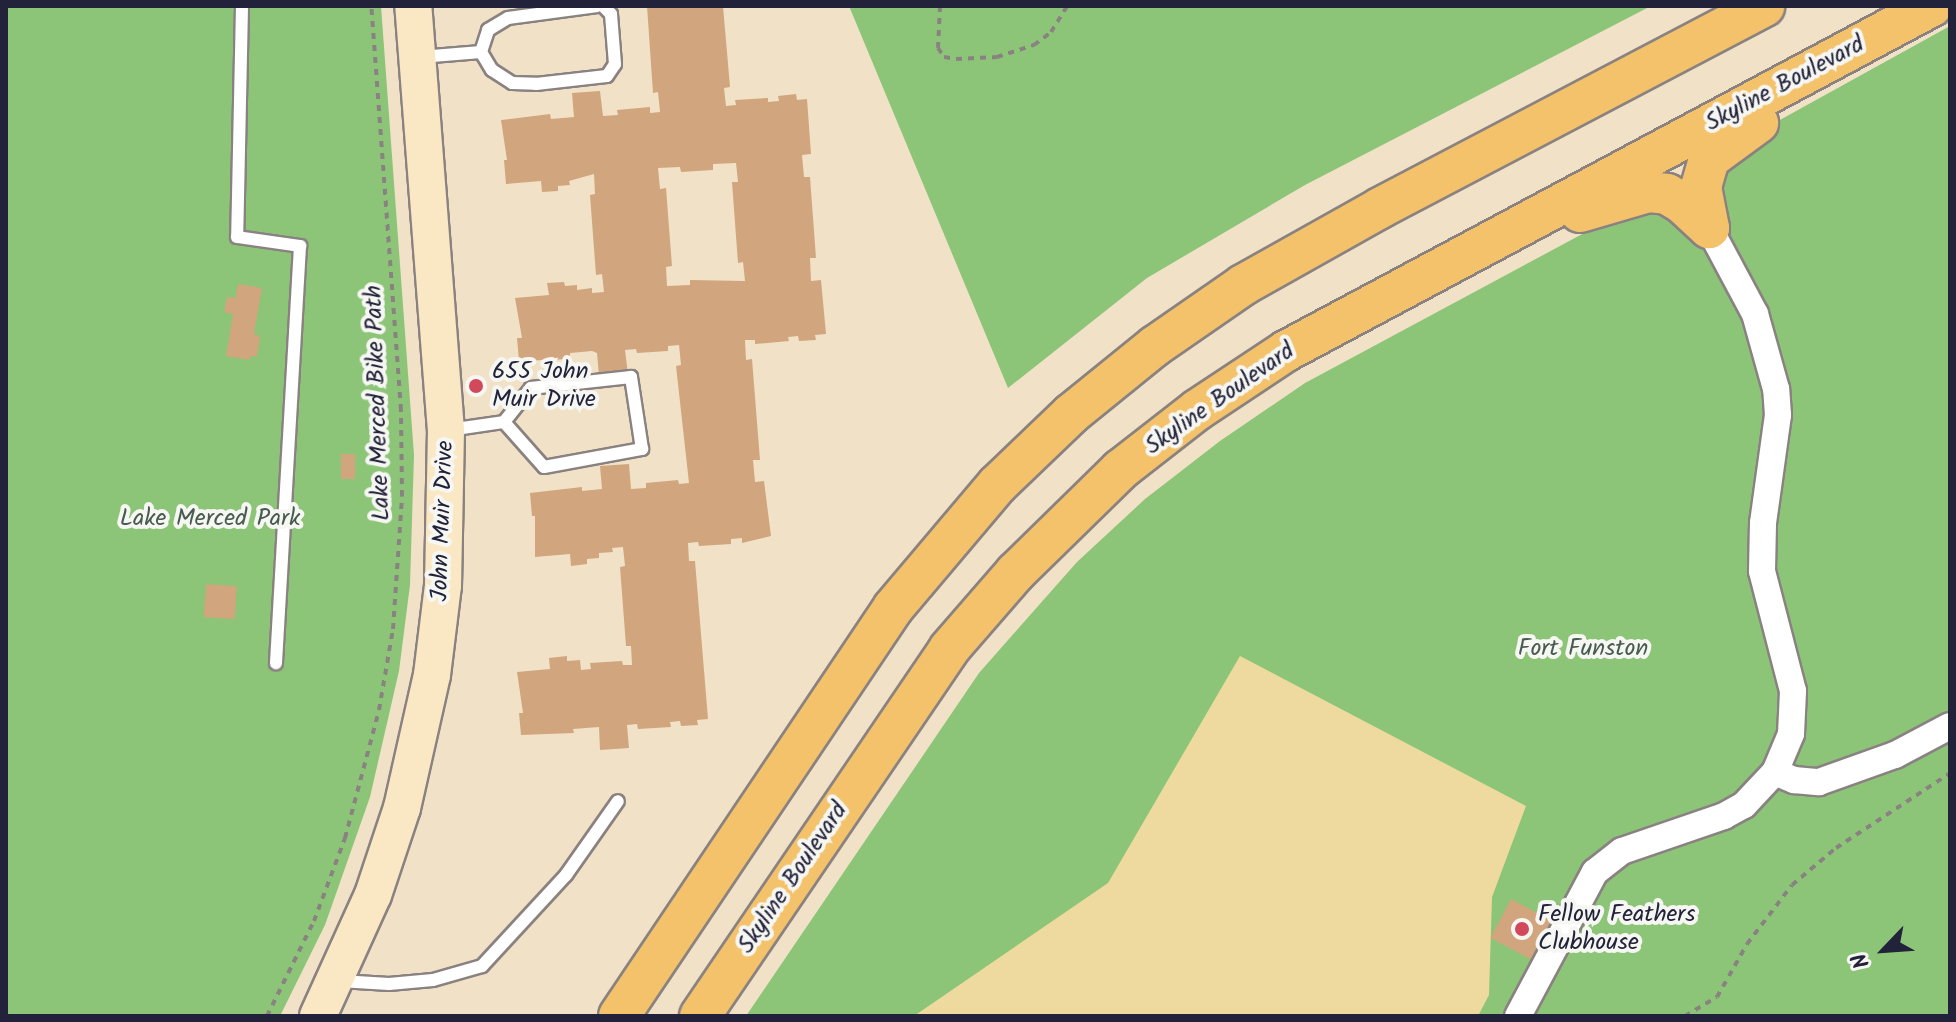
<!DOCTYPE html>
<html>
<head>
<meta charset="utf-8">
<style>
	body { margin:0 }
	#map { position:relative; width:1956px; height:1022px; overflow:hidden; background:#f1e2c7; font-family:Kalam,sans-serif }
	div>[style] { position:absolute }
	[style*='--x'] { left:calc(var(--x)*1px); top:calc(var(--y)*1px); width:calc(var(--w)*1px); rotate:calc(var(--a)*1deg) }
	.green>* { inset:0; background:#8cc578 }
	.sand>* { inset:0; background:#eeda9e }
	.building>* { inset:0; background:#d1a57d; transform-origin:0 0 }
	.path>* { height:4px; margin-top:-2px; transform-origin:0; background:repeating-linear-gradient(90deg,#8a8281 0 6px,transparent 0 12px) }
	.roads { filter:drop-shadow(2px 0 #8a8281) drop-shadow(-2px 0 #8a8281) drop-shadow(0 2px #8a8281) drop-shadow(0 -2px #8a8281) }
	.lane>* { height:12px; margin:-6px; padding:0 6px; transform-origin:6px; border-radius:6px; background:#fff }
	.street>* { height:26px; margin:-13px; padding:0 13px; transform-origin:13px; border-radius:13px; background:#fff }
	.secondary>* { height:36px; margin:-18px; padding:0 18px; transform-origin:18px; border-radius:18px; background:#fae7c3 }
	.primary>* { height:40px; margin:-20px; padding:0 20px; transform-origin:20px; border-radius:20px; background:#f3c26a }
	.dots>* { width:22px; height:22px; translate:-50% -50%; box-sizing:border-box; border:4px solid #f6f6f2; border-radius:50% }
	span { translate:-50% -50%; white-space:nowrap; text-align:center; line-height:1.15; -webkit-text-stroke:8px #f6f6f2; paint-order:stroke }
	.street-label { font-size:24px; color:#22223b }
	.poi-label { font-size:24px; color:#22223b }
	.left { translate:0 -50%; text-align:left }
	.park-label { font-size:24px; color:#475b50 }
	.frame { position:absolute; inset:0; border:8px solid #22223b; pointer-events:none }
	.north { position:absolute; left:1844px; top:910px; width:80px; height:80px; -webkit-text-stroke:6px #f6f6f2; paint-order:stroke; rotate:245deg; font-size:22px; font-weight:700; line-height:32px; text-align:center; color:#22223b }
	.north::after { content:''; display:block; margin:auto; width:28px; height:36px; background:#22223b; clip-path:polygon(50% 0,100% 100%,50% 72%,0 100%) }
</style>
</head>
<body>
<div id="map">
	<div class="green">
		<div style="clip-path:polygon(6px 6px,381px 6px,414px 455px,410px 585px,399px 671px,370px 797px,325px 925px,280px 1016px,6px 1016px)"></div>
		<div style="clip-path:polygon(849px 6px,1651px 6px,1305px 185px,1147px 278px,1008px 388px)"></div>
		<div style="clip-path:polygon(1950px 26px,1950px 1016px,746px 1016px,979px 673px,1077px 562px,1145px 499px,1220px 441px,1305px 383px,1733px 153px,1742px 141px)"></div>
	</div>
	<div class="sand">
		<div style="clip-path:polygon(1240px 656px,1526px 806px,1492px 897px,1489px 995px,1478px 1016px,914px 1016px,1108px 883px)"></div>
	</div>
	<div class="building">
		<div style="clip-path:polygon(evenodd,647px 6px,723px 6px,730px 87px,724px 88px,726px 106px,736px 105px,735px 100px,768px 98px,768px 102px,779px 101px,778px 96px,796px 94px,797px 100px,807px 99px,811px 154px,802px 155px,804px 177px,810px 177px,816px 258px,810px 258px,811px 281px,821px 280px,826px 334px,815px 335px,816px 340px,799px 341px,798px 336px,788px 337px,789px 341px,755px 344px,755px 340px,745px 340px,746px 360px,752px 359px,760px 460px,753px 460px,755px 482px,764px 481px,771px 536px,742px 543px,742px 538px,731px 539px,731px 544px,699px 546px,698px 542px,688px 543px,689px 561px,695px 561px,708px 719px,697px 720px,698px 725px,681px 726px,680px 721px,670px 722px,671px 727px,638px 729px,637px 724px,627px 725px,629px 748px,600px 750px,599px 727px,573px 729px,574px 733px,521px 735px,519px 713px,523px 713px,517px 672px,550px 669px,549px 658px,567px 656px,567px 661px,580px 660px,581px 670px,591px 669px,590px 663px,622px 661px,623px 665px,632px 665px,631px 646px,626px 646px,620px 567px,625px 566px,623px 547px,612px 548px,613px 552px,599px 553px,599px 558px,587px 559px,587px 564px,571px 566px,570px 554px,535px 557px,535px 516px,532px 516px,530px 493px,582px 487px,582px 491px,602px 489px,600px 466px,629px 464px,631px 489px,646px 488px,646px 483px,678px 480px,679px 484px,689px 483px,676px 366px,681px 365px,679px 345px,668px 346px,668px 351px,637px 353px,636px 349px,625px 350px,628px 374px,599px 376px,597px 353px,592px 351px,570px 353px,570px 359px,519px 361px,517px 338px,522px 338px,515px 298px,549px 295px,547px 283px,564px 282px,565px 286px,577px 285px,577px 290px,592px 288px,592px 293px,604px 292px,602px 274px,596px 275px,590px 195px,595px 194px,594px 174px,569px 181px,570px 185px,558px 186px,558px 191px,542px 192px,541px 181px,506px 184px,504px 160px,507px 160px,501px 120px,550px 114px,551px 119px,574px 117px,572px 93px,600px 91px,603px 116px,618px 115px,617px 110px,650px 107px,650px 113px,660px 112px,658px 92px,653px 93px,647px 6px,736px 163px,738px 182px,732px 182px,738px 263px,743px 262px,745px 281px,690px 280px,690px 285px,667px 286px,666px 267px,672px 266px,666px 188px,660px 189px,658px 168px,680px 167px,681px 172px,713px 170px,713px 164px,736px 163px)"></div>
		<div style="clip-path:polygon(238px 284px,262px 288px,254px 334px,260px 336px,257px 357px,250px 356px,250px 360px,226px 356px,233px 314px,224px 312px,227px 297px,235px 298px)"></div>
		<div style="left:341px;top:454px;width:14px;height:25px"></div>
		<div style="left:206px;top:584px;width:31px;height:33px;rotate:4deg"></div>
		<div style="left:1511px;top:899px;width:47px;height:44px;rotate:28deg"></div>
	</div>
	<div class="path">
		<div style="--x:940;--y:6;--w:42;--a:92.7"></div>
		<div style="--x:938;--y:48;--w:11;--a:56"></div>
		<div style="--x:944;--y:57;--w:12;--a:9"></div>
		<div style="--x:956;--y:59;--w:41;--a:-2.8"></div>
		<div style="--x:997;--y:57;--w:39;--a:-18"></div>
		<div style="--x:1034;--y:45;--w:21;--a:-37"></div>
		<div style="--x:1051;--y:32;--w:31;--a:-58"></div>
		<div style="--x:267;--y:1016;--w:106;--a:-63.7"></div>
		<div style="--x:314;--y:921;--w:89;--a:-69.5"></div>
		<div style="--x:345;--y:838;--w:132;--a:-75.1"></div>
		<div style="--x:379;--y:710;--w:82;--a:-80.2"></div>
		<div style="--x:393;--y:629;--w:133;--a:-86.1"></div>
		<div style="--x:402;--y:496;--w:86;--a:-90.7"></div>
		<div style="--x:401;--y:410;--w:405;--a:-94.2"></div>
		<div style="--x:1685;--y:1016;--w:37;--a:-31"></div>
		<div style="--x:1717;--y:997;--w:61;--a:-60.5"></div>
		<div style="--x:1747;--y:944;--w:74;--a:-52.7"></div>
		<div style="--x:1792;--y:885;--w:57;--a:-40.1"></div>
		<div style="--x:1836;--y:848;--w:136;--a:-33.3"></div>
	</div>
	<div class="roads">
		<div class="lane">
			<div style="--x:242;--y:6;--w:231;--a:91.2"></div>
			<div style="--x:237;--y:237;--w:64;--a:8.1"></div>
			<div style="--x:300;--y:246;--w:418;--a:93.3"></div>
			<div style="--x:481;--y:52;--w:21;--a:59"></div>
			<div style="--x:492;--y:70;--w:24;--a:33"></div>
			<div style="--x:512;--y:83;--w:24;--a:2"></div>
			<div style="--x:536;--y:84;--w:71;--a:-6.4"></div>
			<div style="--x:607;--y:76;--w:14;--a:-56"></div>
			<div style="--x:615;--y:64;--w:50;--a:-94.6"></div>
			<div style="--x:611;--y:14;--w:11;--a:-135"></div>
			<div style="--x:481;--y:52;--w:23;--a:-72"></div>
			<div style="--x:488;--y:30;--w:23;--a:-31"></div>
			<div style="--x:508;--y:18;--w:90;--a:-7.7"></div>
			<div style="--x:420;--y:57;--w:61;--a:-4.7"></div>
			<div style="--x:449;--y:430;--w:56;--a:-8.3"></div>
			<div style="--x:504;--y:422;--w:60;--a:48.4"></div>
			<div style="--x:544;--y:467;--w:100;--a:-10.4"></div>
			<div style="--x:642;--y:449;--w:73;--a:-98.7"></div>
			<div style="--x:631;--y:377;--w:101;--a:173.7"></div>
			<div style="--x:531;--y:388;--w:43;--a:128.5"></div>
			<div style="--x:340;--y:981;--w:49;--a:3.5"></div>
			<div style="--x:389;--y:984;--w:44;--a:-5.2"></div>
			<div style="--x:433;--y:980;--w:51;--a:-15.9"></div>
			<div style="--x:482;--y:966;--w:124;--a:-47.3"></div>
			<div style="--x:566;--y:875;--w:90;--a:-54.9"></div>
		</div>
		<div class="street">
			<div style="--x:1775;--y:772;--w:21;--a:23"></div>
			<div style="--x:1794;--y:780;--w:25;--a:5"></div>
			<div style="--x:1819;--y:782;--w:81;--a:-19.6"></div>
			<div style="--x:1895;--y:755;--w:62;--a:-27.8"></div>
			<div style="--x:1518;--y:1016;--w:163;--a:-61.9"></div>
			<div style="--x:1595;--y:872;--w:34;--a:-38"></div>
			<div style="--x:1622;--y:851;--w:108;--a:-18.9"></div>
			<div style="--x:1724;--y:816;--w:23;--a:-29"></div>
			<div style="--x:1744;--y:805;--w:45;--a:-46.8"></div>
			<div style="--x:1775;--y:772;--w:41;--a:-67.2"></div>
			<div style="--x:1791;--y:734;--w:43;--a:-87.3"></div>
			<div style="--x:1793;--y:691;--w:124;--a:-104.5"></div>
			<div style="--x:1762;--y:571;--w:48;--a:-88.8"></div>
			<div style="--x:1763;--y:523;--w:109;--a:-82.1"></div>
			<div style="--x:1778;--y:415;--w:26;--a:-94"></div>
			<div style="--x:1776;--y:389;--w:78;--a:-105.6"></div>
			<div style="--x:1755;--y:314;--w:98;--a:-118.1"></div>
		</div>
		<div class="secondary">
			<div style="--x:318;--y:1016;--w:133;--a:-65.6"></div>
			<div style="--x:373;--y:895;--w:92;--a:-71.6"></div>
			<div style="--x:402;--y:808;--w:136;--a:-77.3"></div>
			<div style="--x:432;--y:675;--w:90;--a:-83"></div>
			<div style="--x:443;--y:586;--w:155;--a:-88.9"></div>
			<div style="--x:446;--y:431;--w:426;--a:-94.4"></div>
		</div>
		<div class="primary">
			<div style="--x:1580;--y:212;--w:72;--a:-16.2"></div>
			<div style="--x:1649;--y:192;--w:18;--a:6"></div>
			<div style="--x:1667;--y:194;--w:17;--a:31"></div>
			<div style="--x:1682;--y:203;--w:37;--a:43"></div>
			<div style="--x:1709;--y:228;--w:42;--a:-101"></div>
			<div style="--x:1701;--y:187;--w:29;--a:-74"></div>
			<div style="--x:1709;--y:159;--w:61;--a:-36.3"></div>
			<div style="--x:619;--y:1016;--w:491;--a:-56.1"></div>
			<div style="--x:893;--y:608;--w:161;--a:-49.8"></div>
			<div style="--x:997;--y:485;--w:103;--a:-43.8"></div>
			<div style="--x:1071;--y:414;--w:108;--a:-39"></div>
			<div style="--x:1155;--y:346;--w:107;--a:-34.7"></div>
			<div style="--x:1243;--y:285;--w:157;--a:-29.3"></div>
			<div style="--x:1380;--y:208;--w:434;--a:-27.7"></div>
			<div style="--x:700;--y:1016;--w:443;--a:-55.8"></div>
			<div style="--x:949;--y:649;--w:102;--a:-49"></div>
			<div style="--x:1016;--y:572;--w:146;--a:-44.4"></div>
			<div style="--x:1120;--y:470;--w:98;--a:-37.9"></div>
			<div style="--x:1197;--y:410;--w:107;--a:-33.5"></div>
			<div style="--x:1286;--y:351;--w:732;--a:-28.1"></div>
		</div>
	</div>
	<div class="dots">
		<div style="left:476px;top:386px;background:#d1495b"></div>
		<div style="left:1522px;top:929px;background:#d1495b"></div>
	</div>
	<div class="street-label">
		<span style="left:1785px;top:84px;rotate:-28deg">Skyline Boulevard</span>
		<span style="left:1220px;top:399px;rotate:-35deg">Skyline Boulevard</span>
		<span style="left:378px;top:403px;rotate:-92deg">Lake Merced Bike Path</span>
		<span style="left:443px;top:521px;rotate:-88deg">John Muir Drive</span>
		<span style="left:793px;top:878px;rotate:-56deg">Skyline Boulevard</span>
	</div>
	<div class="poi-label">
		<span class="left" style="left:492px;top:386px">655 John<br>Muir Drive</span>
		<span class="left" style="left:1538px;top:929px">Fellow Feathers<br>Clubhouse</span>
	</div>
	<div class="park-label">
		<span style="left:210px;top:519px">Lake Merced Park</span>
		<span style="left:1583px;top:649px">Fort Funston</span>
	</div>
	<div class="frame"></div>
	<div class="north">N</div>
</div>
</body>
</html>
